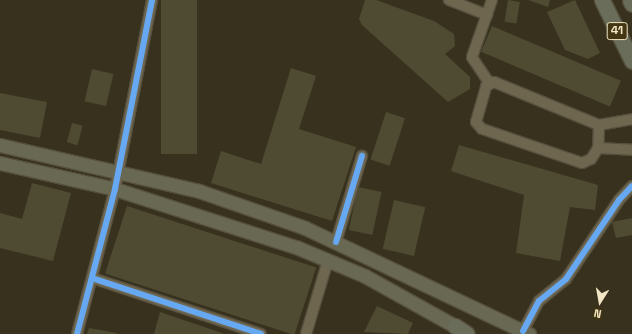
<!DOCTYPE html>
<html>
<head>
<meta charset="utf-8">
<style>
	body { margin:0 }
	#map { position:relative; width:632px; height:334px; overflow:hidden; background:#38311e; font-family:"Space Grotesk",sans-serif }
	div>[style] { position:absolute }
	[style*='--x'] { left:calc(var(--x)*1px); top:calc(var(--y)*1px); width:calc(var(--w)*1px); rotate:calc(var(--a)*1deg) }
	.building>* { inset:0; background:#4e4b32; transform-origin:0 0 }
	.roads { filter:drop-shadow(1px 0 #554f3d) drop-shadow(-1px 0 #554f3d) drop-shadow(0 1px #554f3d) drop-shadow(0 -1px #554f3d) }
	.minor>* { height:10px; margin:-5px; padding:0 5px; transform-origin:5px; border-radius:5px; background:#6e664f }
	.major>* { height:13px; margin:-6.5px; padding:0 6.5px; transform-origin:6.5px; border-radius:6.5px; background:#696853 }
	.highway>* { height:15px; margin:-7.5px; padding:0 7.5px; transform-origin:7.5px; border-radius:7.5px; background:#6a6d59 }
	.cycleway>* { height:6px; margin:-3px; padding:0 3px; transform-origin:3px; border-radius:3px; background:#66a8f1 }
	span { translate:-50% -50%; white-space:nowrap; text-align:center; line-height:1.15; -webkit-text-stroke:3px #433713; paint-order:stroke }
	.shield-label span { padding:1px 3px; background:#433713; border:1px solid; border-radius:3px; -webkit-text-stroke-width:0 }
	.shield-label { font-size:12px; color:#f2e6c5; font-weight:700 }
	.north { position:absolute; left:580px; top:282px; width:40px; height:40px; -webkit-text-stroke:3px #433713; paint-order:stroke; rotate:191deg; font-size:11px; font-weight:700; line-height:16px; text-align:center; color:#f2e6c5 }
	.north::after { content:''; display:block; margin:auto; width:14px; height:18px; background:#f2e6c5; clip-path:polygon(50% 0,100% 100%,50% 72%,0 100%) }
</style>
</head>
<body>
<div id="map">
	<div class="building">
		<div style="left:161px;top:0;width:36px;height:154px"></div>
		<div style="clip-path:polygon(365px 0,376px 0,434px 21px,454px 34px,455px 46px,445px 54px,470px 77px,470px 89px,448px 102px,362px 25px,359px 19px)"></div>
		<div style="left:508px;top:0;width:12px;height:22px;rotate:9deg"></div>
		<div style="clip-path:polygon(528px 0,550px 0,548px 7px)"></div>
		<div style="clip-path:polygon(575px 0,600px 53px,588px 59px,565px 50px,547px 12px)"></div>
		<div style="left:492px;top:26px;width:140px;height:28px;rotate:23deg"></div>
		<div style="clip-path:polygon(291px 68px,316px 76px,299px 129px,356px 147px,332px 221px,211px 183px,221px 151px,261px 164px)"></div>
		<div style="left:92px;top:69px;width:22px;height:33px;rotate:13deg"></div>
		<div style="clip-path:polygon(0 93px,47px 102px,40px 138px,0 130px)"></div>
		<div style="left:386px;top:112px;width:20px;height:50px;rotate:18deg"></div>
		<div style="left:72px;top:123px;width:11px;height:20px;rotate:15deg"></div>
		<div style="clip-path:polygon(459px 145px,598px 185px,595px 210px,570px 207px,560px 261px,516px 253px,524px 195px,451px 171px)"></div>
		<div style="clip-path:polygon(32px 183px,71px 193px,53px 261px,0 248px,0 213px,22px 219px)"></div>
		<div style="left:358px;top:187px;width:24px;height:44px;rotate:12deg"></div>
		<div style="left:394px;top:200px;width:32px;height:50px;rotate:13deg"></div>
		<div style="left:127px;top:206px;width:199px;height:71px;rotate:18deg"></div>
		<div style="clip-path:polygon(632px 218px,632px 235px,616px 238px,612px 222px)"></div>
		<div style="clip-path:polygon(377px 306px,413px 323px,408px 334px,364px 332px)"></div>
		<div style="clip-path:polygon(160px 312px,225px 334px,154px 334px)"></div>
		<div style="clip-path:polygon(89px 328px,117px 333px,117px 334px,87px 334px)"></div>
	</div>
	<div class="roads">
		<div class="minor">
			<div style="--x:449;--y:0;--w:41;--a:21.5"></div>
			<div style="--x:494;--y:82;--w:113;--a:22.3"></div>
			<div style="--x:599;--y:125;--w:23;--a:92"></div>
			<div style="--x:598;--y:148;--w:13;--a:122"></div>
			<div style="--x:591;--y:159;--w:10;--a:156"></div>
			<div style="--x:582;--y:163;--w:106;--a:-161.2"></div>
			<div style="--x:482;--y:129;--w:9;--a:-131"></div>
			<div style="--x:476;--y:122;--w:37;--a:-74"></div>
			<div style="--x:486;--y:86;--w:9;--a:-27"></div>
			<div style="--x:490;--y:84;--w:32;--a:-124"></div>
			<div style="--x:472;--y:57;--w:60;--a:-70.7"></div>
			<div style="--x:599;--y:125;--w:34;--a:-10"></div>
			<div style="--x:598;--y:148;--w:34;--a:3"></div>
			<div style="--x:336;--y:242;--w:90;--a:-73.2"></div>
			<div style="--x:92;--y:278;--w:178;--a:18.3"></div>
			<div style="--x:523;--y:331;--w:34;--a:-62"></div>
			<div style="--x:539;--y:301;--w:35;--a:-39"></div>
			<div style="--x:566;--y:279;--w:95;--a:-56.1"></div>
			<div style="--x:619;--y:200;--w:19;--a:-47"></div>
			<div style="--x:77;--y:334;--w:150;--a:-75.3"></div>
			<div style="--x:115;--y:189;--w:193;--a:-78.9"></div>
			<div style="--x:306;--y:334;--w:77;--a:-73.4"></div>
		</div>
		<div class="major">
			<div style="--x:0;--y:145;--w:204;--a:13"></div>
			<div style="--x:199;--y:191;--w:112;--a:19.2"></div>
			<div style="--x:305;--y:228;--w:248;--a:25.3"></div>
			<div style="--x:0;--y:163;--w:118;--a:12.7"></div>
			<div style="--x:115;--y:189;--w:190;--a:17.8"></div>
			<div style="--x:296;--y:247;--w:75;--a:22.8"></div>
			<div style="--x:365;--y:276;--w:113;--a:29.1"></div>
		</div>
		<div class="highway">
			<div style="--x:602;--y:0;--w:68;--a:63.8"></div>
			<div style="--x:630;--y:0;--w:4;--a:63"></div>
			<div style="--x:455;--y:326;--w:14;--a:34"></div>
		</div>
	</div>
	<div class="cycleway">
		<div style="--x:336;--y:242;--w:90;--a:-73.2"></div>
		<div style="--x:92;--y:278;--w:178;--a:18.3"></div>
		<div style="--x:523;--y:331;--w:34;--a:-62"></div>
		<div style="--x:539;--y:301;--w:35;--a:-39"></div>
		<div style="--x:566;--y:279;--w:95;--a:-56.1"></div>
		<div style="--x:619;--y:200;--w:19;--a:-47"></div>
		<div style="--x:77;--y:334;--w:150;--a:-75.3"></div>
		<div style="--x:115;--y:189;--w:193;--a:-78.9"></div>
	</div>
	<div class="shield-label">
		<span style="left:617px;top:31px">41</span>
	</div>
	<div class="north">N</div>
</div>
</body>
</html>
